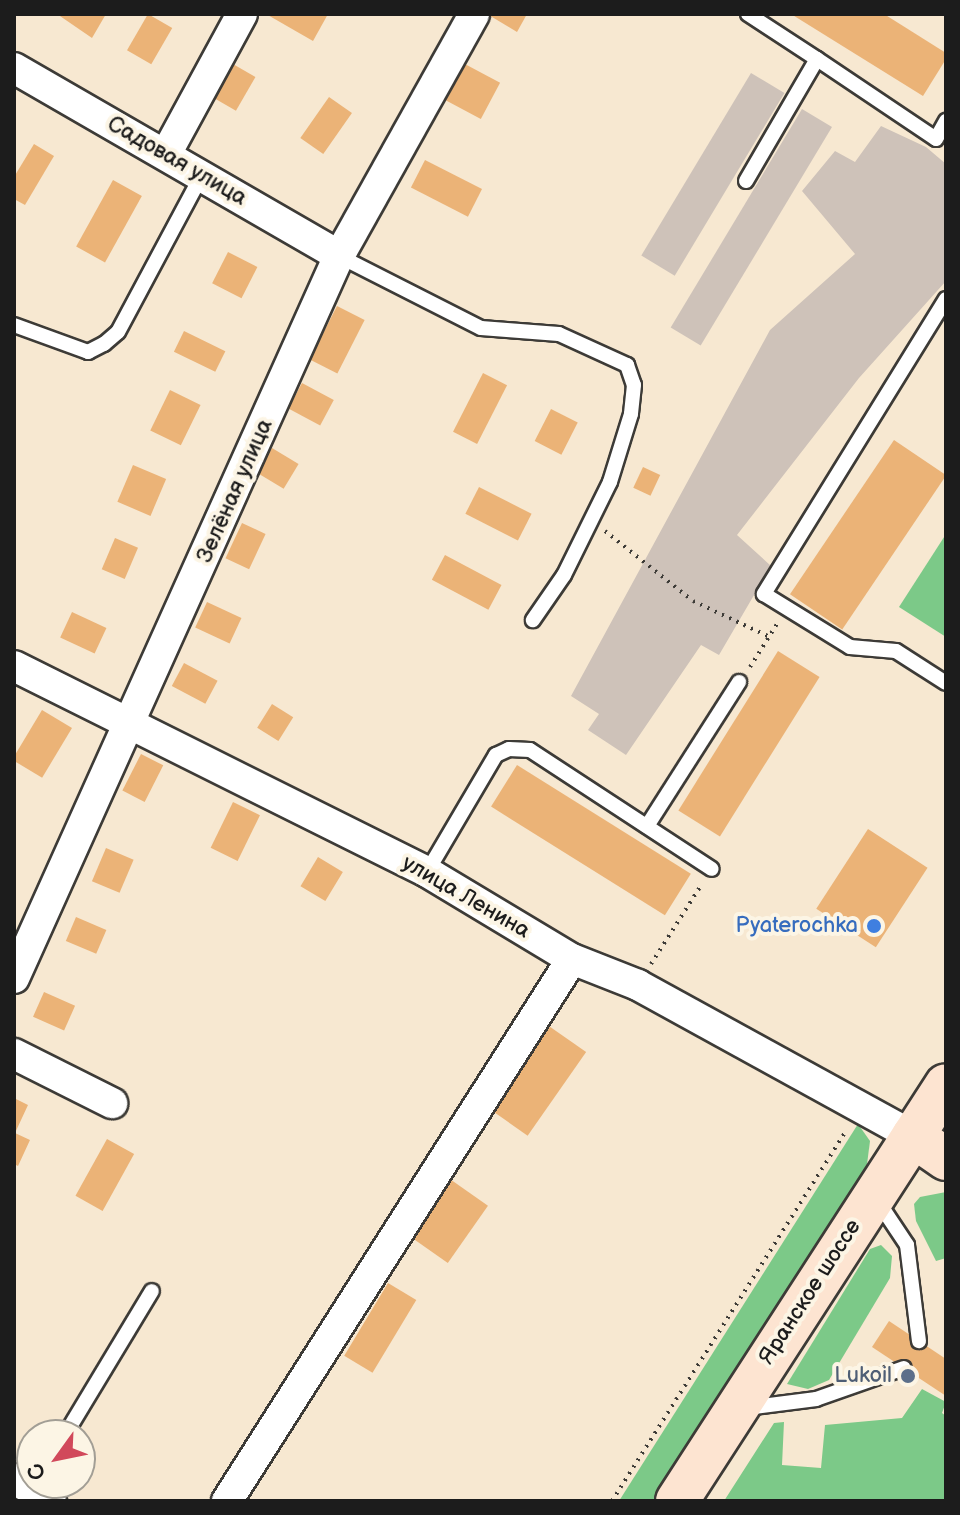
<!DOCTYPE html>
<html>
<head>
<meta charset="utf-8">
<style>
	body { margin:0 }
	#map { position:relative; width:960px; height:1515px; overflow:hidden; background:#f7e8d1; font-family:"Balsamiq Sans",sans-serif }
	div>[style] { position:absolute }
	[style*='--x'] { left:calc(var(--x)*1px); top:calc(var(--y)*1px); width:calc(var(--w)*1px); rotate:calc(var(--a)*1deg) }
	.industrial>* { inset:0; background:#cec2b9; transform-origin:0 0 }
	.green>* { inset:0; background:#7cc988 }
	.building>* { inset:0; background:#ebb377; transform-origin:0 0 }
	.path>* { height:4px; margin-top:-2px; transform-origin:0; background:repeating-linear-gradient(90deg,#3d3b37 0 2px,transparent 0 8px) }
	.roads { filter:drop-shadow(2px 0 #3d3b37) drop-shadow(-2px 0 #3d3b37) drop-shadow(0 2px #3d3b37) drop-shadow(0 -2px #3d3b37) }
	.lane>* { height:14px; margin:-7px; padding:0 7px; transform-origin:7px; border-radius:7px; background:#fff }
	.street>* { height:30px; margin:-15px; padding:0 15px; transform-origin:15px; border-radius:15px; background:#fff }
	.secondary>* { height:42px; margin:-21px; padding:0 21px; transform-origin:21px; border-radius:21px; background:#fde4d1 }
	.dots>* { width:22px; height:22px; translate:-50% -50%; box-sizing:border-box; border:4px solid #fcf5e5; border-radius:50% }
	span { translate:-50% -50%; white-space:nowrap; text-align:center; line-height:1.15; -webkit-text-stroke:8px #fcf5e5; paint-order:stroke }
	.street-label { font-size:22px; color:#1c1c1c }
	.shop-label { font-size:22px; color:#366cbe }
	.right { translate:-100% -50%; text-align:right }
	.service-label { font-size:22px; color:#4e5e75 }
	.frame { position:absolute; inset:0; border:16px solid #1c1c1c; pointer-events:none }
	.north { position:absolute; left:16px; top:1419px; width:80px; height:80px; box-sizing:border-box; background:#fcf5e5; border:2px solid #a29e95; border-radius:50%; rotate:237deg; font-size:22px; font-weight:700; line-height:32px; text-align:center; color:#1c1c1c }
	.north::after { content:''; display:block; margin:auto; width:28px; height:36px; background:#d1495b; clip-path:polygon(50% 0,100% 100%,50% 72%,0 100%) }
</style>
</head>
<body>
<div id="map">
	<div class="industrial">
		<div style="left:751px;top:73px;width:39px;height:213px;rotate:31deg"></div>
		<div style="left:802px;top:109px;width:35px;height:255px;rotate:31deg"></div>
		<div style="clip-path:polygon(881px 126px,926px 147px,946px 164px,946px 281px,859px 378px,737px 535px,771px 566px,719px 655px,701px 645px,626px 755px,588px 730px,599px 714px,571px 696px,770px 330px,855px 254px,802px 191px,835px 151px,855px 162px)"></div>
	</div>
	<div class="green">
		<div style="clip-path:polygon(946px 534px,946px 637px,899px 607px)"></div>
		<div style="clip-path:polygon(858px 1124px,870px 1141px,866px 1172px,657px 1501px,619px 1501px)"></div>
		<div style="clip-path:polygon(946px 1192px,946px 1258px,936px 1261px,916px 1221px,914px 1204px,920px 1197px)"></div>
		<div style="clip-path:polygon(881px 1245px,892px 1256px,890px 1278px,829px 1380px,808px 1389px,787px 1384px,870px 1249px)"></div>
		<div style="clip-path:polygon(922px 1389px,946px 1402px,942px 1413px,946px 1416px,946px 1501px,724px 1501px,774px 1423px,784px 1422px,782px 1465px,821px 1468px,825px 1425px,902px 1418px)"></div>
	</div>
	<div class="building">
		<div style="clip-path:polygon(57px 14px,106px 14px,92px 38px)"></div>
		<div style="left:148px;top:14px;width:28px;height:42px;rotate:30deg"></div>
		<div style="clip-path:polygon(266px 14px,328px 14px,313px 41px)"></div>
		<div style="clip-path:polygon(487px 14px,527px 14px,517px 32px)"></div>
		<div style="clip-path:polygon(791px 14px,884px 14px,946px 53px,946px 59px,923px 96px)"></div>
		<div style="left:226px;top:60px;width:34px;height:39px;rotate:30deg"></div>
		<div style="left:463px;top:63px;width:42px;height:41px;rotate:28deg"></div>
		<div style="left:329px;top:97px;width:28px;height:50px;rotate:35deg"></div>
		<div style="clip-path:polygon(34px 144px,54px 156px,25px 205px,14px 199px,14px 177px)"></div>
		<div style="left:425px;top:160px;width:64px;height:31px;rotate:27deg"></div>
		<div style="left:113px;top:180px;width:33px;height:76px;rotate:29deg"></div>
		<div style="left:228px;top:252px;width:33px;height:35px;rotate:27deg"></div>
		<div style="left:337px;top:306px;width:31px;height:60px;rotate:27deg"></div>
		<div style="left:184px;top:331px;width:46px;height:23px;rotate:26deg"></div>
		<div style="left:483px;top:373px;width:27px;height:66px;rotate:27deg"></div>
		<div style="left:302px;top:383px;width:36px;height:29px;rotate:28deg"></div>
		<div style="left:170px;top:390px;width:34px;height:45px;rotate:26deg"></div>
		<div style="left:551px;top:409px;width:30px;height:36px;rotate:27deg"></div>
		<div style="left:894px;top:440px;width:63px;height:186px;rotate:34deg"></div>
		<div style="left:272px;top:448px;width:31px;height:29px;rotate:31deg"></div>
		<div style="left:133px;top:465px;width:36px;height:40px;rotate:23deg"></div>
		<div style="left:643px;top:467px;width:19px;height:23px;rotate:25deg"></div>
		<div style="left:479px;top:487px;width:59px;height:30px;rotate:27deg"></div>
		<div style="left:242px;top:523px;width:26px;height:39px;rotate:25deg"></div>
		<div style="left:115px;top:538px;width:25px;height:34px;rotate:23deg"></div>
		<div style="left:445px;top:555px;width:64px;height:28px;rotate:28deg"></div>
		<div style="left:207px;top:602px;width:38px;height:28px;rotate:25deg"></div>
		<div style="left:72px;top:612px;width:38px;height:28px;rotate:25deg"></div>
		<div style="left:778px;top:651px;width:49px;height:188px;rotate:32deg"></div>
		<div style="left:184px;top:663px;width:38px;height:26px;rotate:28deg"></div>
		<div style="left:272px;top:704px;width:25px;height:28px;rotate:32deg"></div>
		<div style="left:42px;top:710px;width:35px;height:58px;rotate:31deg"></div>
		<div style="left:141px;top:754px;width:25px;height:41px;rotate:27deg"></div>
		<div style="left:517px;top:765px;width:205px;height:49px;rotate:32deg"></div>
		<div style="left:233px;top:802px;width:30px;height:51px;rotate:26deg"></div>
		<div style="left:868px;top:829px;width:71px;height:95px;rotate:33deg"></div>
		<div style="left:106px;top:848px;width:30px;height:36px;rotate:23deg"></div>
		<div style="left:318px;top:857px;width:29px;height:34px;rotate:31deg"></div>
		<div style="left:76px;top:917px;width:33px;height:26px;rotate:23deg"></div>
		<div style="left:44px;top:992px;width:34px;height:27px;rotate:24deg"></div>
		<div style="left:546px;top:1024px;width:49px;height:102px;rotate:35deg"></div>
		<div style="clip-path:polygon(14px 1098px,28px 1105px,15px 1133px,30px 1140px,18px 1166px,14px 1164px)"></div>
		<div style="left:107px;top:1139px;width:31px;height:65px;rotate:29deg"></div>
		<div style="left:447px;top:1177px;width:50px;height:70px;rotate:35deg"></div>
		<div style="left:388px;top:1283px;width:33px;height:85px;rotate:31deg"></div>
		<div style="clip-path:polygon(889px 1321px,946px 1359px,946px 1396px,872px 1347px)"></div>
	</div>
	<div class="path">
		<div style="--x:605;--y:531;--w:112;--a:38.5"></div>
		<div style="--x:693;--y:601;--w:85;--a:25.1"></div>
		<div style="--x:750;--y:667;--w:51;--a:-57.9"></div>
		<div style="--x:651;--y:964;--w:95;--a:-57.5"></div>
		<div style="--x:612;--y:1501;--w:438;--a:-57.7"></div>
	</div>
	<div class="roads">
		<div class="lane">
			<div style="--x:748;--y:14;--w:82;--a:33.1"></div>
			<div style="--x:746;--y:181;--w:141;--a:-59.8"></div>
			<div style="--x:817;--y:59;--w:143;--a:33.9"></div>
			<div style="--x:936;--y:139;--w:21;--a:-61"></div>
			<div style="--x:339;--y:256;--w:159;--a:26.9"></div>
			<div style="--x:481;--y:328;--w:78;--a:4.4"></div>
			<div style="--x:559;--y:334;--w:75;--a:24.5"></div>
			<div style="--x:627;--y:365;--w:21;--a:71"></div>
			<div style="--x:634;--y:385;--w:29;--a:96"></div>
			<div style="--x:631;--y:414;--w:71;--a:107.2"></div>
			<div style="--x:610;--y:482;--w:104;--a:116.3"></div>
			<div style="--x:564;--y:575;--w:55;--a:124.6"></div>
			<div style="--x:946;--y:299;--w:347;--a:121.7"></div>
			<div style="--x:764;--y:594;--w:101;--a:31.6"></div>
			<div style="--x:850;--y:647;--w:46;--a:5"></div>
			<div style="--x:896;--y:651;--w:59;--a:32.6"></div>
			<div style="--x:14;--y:325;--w:79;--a:20"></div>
			<div style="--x:88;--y:352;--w:18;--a:-27"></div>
			<div style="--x:104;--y:344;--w:18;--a:-41"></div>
			<div style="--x:118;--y:332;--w:178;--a:-61.9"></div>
			<div style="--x:647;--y:826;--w:171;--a:-57.4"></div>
			<div style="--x:427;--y:872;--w:136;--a:-59.5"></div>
			<div style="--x:496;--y:755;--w:14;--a:-25"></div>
			<div style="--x:509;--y:749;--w:21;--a:3"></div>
			<div style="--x:530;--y:750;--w:217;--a:33.2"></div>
			<div style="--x:877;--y:1200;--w:54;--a:56.3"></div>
			<div style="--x:907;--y:1245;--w:97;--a:82.9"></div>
			<div style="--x:746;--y:1408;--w:71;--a:-7.3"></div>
			<div style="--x:816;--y:1399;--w:93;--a:-19.4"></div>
			<div style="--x:65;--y:1435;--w:168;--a:-58.9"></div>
		</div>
		<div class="street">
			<div style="--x:14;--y:68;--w:375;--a:30"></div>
			<div style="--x:166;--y:154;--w:159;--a:-61.5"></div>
			<div style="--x:14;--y:666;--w:462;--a:26.5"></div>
			<div style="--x:427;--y:872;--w:169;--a:31"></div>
			<div style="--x:572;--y:959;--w:71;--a:21.5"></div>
			<div style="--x:638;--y:985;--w:314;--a:28.8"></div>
			<div style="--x:14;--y:978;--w:792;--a:-65.77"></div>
			<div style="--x:339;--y:256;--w:277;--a:-60.8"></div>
			<div style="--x:14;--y:1054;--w:110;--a:26.6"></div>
			<div style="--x:14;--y:1479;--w:43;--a:30.7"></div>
			<div style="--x:227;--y:1501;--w:642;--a:-57.52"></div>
		</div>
		<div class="secondary">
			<div style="--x:913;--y:1136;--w:40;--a:34.9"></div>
			<div style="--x:677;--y:1501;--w:495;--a:-57.1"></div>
		</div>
	</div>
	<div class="dots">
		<div style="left:874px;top:926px;background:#3f7fe0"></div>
		<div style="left:908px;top:1376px;background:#5c6f8a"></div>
	</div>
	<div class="street-label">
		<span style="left:177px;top:161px;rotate:30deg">Садовая улица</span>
		<span style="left:235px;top:491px;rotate:-66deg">Зелёная улица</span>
		<span style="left:466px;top:897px;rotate:30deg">улица Ленина</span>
		<span style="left:810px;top:1292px;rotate:-57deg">Яранское шоссе</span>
	</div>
	<div class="shop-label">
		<span class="right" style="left:858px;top:926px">Pyaterochka</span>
	</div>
	<div class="service-label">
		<span class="right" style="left:892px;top:1376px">Lukoil</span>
	</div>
	<div class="frame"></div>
	<div class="north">С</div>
</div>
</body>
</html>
